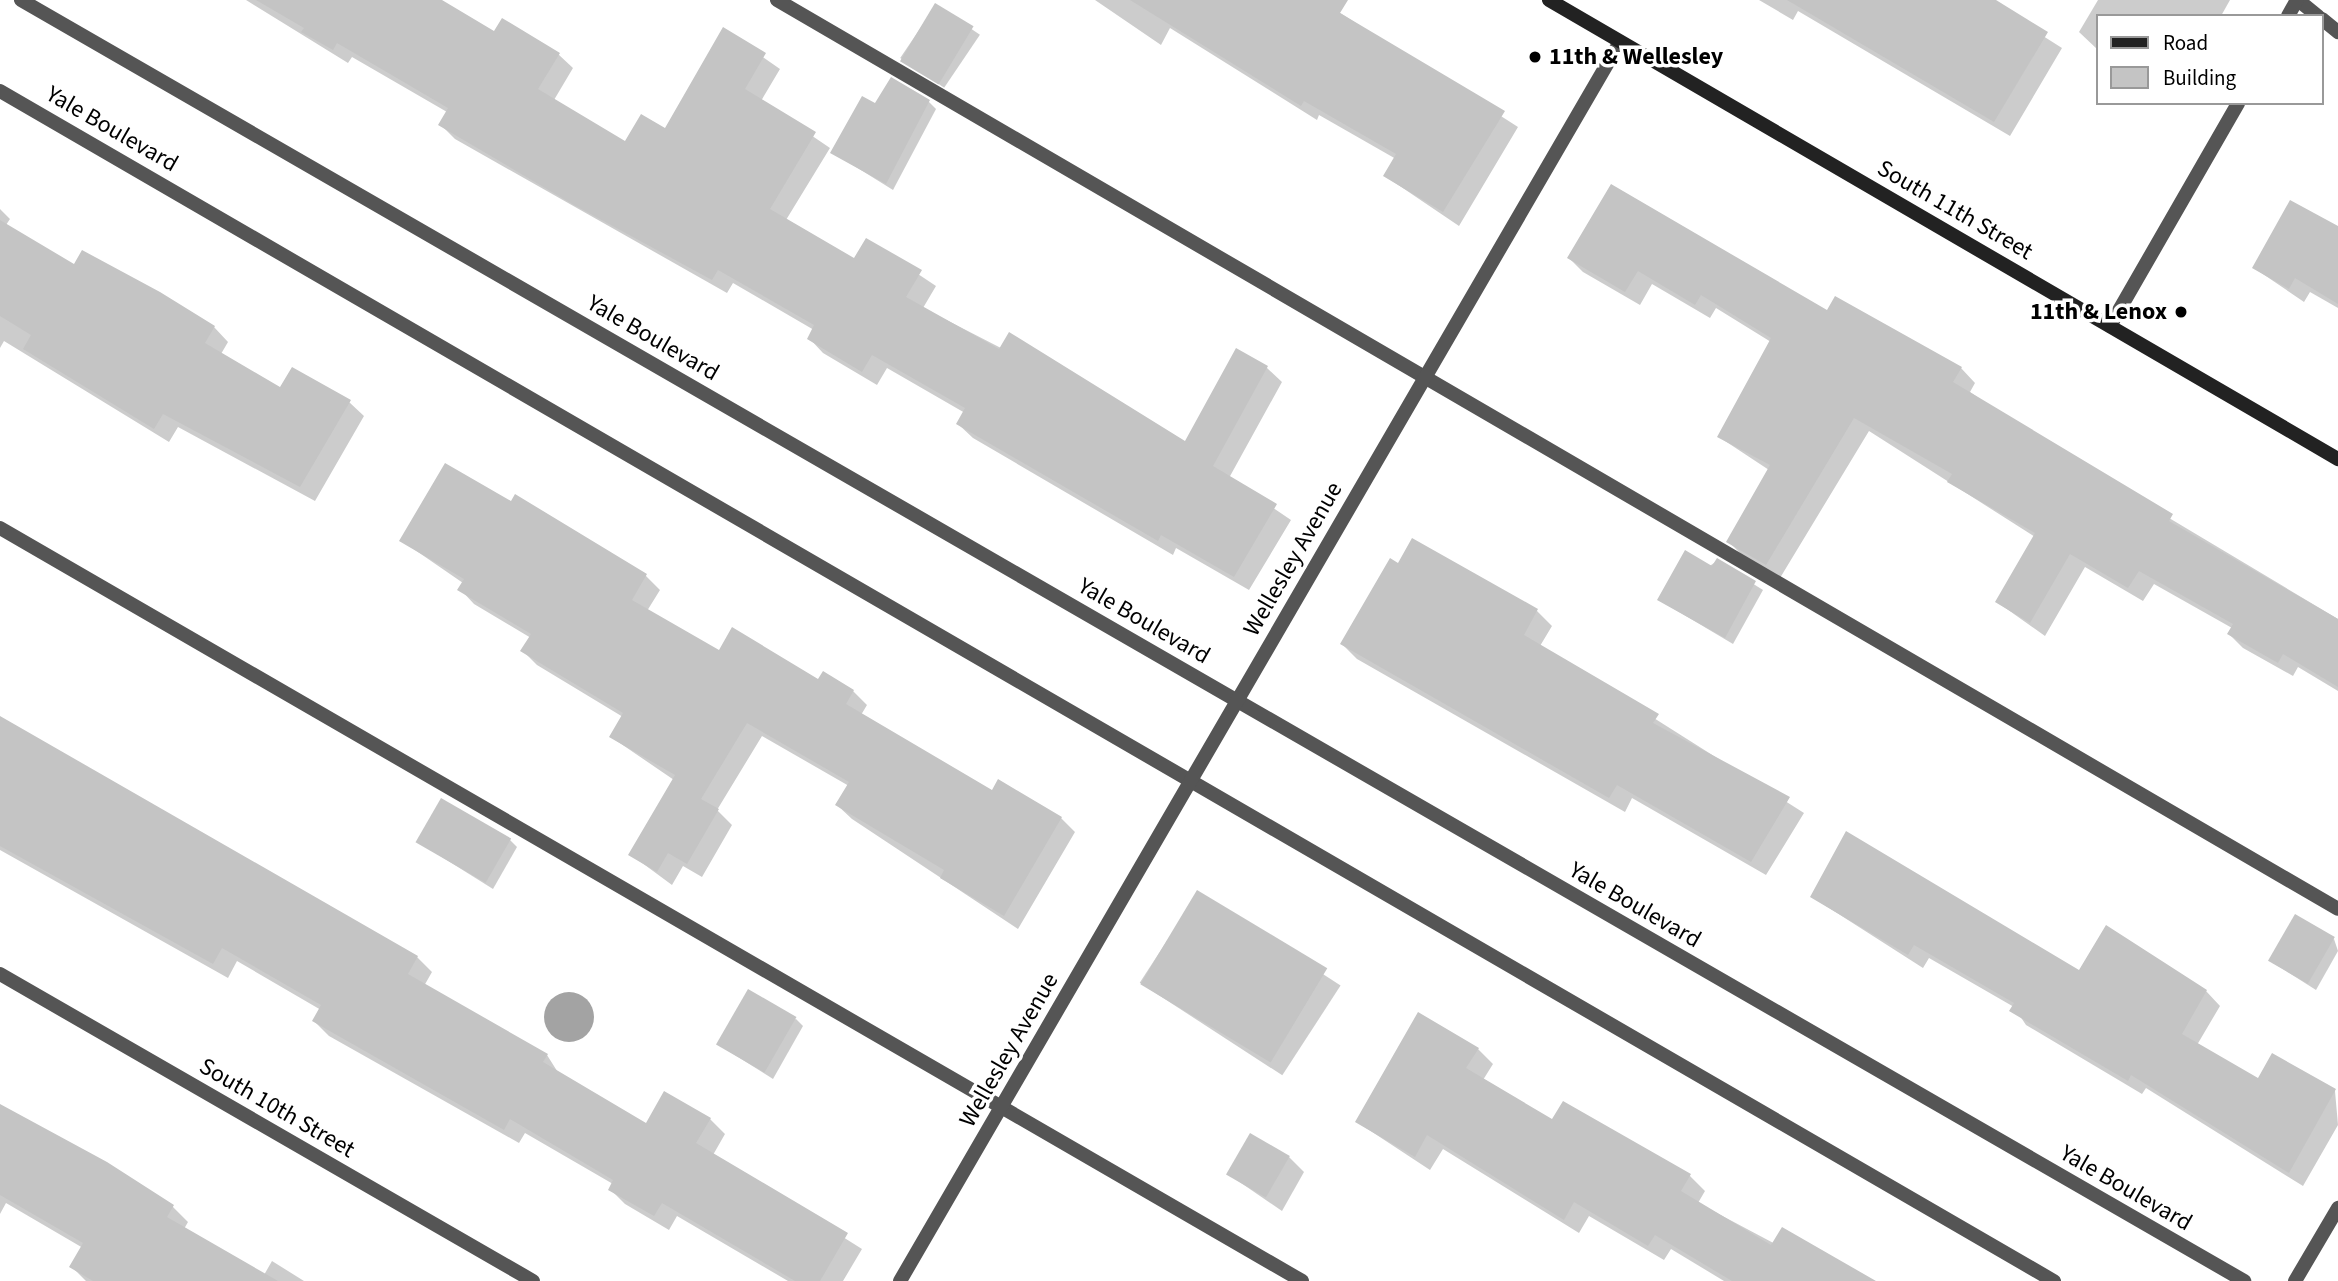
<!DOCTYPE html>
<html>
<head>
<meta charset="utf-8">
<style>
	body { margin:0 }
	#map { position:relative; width:2338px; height:1281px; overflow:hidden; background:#fff; font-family:"Source Sans 3",sans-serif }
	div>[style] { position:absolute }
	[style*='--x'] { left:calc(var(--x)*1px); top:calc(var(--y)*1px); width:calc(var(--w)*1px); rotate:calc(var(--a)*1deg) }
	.water>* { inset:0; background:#a3a3a3 }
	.round { border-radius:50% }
	.shadow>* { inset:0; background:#0003; transform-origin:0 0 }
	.building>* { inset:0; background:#c4c4c4; transform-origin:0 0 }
	.lane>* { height:14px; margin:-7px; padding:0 7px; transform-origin:7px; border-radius:7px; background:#555 }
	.street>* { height:14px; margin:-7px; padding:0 7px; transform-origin:7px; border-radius:7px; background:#555 }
	.secondary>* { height:14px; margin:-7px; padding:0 7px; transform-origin:7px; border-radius:7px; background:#222 }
	.dots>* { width:19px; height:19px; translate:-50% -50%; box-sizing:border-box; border:4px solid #fff; border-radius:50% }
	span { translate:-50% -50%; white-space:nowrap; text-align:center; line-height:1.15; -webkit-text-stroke:7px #fff; paint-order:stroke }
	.poi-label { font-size:24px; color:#000; font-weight:700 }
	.left { translate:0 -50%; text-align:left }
	.right { translate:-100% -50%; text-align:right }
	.street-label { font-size:24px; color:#000 }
	.legend { position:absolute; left:2096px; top:14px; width:228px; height:91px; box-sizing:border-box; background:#fff; border:2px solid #999; margin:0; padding:9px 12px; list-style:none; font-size:21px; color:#000 }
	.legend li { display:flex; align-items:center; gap:14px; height:35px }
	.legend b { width:35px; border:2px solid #999 }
</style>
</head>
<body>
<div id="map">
	<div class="water">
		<div class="round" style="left:544px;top:992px;width:50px;height:50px"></div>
	</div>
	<div class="shadow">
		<div style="clip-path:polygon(246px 0,409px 0,515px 60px,558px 54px,573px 68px,554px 100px,625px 143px,665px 130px,724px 30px,780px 69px,761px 101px,830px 148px,786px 220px,855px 261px,867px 240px,936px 286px,923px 308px,1186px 443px,1236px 351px,1267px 368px,1282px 382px,1229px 478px,1291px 520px,1249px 590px,1176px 548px,1173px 555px,973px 438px,958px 424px,965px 413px,887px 368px,877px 385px,823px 353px,809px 338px,814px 330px,733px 283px,727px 293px,455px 139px,440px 124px,447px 112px,352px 57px,348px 63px)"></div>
		<div style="clip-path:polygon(1095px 0,1320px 0,1518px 127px,1459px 226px,1385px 176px,1396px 159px,1319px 115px,1317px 120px,1170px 28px,1161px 45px)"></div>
		<div style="clip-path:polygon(1759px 0,1986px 0,2062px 48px,2010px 136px,1798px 11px,1793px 20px)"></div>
		<div style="clip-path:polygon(2098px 0,2230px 0,2221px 16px,2098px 16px,2098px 50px,2079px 32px)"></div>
		<div style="left:936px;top:5px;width:53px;height:64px;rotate:34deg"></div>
		<div style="clip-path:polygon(929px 102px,936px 109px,893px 190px,832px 152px,876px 105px)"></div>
		<div style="clip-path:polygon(1611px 187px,1828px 313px,1836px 299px,1961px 368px,1975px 383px,1970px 392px,2037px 439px,2338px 619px,2338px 691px,2298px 667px,2293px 676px,2243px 648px,2229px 634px,2232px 628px,2154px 584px,2143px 601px,2085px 567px,2045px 636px,1997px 602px,2035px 537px,1869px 431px,1780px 578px,1743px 556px,1728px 541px,1769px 470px,1719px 437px,1771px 342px,1716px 308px,1710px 318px,1652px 284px,1640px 305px,1583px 272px,1569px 258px)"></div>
		<div style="clip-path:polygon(0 209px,10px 219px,6px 225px,75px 266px,214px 327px,228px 342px,221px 354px,281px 390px,349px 402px,364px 416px,315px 501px,178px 427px,169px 442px,4px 341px,0 348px)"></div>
		<div style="clip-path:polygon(2338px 244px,2338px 308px,2310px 292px,2304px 302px,2254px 268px)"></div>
		<div style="clip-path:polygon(402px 541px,646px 576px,660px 590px,647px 611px,719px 652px,853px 691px,867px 705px,861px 715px,993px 792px,1061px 818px,1075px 832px,1018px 929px,852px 819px,837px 805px,849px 786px,762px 736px,717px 810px,732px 825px,702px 877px,683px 866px,672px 885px,630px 854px,674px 780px,611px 737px,623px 717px,537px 665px,523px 651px,531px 638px,474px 604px,460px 589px,463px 583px)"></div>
		<div style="clip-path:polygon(1717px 561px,1763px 590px,1733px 644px,1659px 600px)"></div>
		<div style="clip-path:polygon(1537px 611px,1552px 626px,1540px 646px,1804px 813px,1766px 875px,1632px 798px,1625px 812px,1357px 659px,1342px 644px)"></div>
		<div style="clip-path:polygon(0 720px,417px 957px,432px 972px,424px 986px,547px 1055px,559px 1074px,647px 1125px,710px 1119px,725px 1134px,713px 1155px,862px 1249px,843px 1281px,788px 1281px,677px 1216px,669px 1230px,625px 1204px,610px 1189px,613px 1184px,525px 1133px,519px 1143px,329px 1036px,314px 1021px,321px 1010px,237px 961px,228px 978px,0 850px)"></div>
		<div style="clip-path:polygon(510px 840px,517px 847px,493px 889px,418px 842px)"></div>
		<div style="left:1198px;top:893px;width:170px;height:107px;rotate:33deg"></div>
		<div style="clip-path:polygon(1812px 897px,2079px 973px,2206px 991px,2220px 1006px,2197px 1045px,2259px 1081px,2273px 1056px,2335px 1091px,2338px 1125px,2303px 1186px,2146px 1088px,2142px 1094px,2026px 1025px,2014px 1007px,1929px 958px,1923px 968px)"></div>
		<div style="clip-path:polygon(2334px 939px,2338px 951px,2316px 990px,2270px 961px)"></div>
		<div style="clip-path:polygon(796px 1019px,803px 1026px,773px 1079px,719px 1045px)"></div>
		<div style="clip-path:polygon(1478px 1049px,1493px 1064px,1483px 1080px,1553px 1121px,1690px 1176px,1705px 1191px,1698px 1203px,1845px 1281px,1724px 1281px,1671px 1249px,1664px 1260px,1589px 1216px,1579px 1233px,1443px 1149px,1430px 1170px,1357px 1122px)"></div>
		<div style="clip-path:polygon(0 1105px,173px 1207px,188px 1222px,184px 1229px,264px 1275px,272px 1261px,304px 1281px,86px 1281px,72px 1267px,83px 1248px,6px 1203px,0 1214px)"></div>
		<div style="clip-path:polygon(1289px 1157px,1304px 1172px,1282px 1211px,1228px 1174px)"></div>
	</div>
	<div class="building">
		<div style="clip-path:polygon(256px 0,442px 0,494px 31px,502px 18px,560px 53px,538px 89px,625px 141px,641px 114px,665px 128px,723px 27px,766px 53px,745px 89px,816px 132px,770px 209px,854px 258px,866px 238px,922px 270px,906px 297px,999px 349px,1009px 332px,1185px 441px,1236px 348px,1268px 366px,1213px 466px,1277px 504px,1234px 577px,1161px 535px,1158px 541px,956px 424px,965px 408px,872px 355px,862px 372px,807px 339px,814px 325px,718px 270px,712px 280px,574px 205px,438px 125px,448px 108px,337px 43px,333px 50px,301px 32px,304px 28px)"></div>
		<div style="clip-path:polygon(1130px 0,1348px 0,1340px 13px,1505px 111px,1443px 212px,1383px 176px,1396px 154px,1304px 101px,1301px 106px)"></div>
		<div style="clip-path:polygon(1787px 0,1996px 0,2048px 32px,1994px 122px)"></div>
		<div style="left:935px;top:3px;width:45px;height:68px;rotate:31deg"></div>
		<div style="clip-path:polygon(891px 77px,930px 100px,886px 184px,830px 153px,862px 96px,875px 103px)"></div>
		<div style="clip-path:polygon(1611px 184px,1827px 310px,1835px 296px,1962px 367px,1953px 382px,2173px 514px,2169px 521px,2338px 619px,2338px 687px,2283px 654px,2278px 663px,2227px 634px,2233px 624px,2139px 571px,2128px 588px,2070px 554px,2030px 623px,1995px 602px,2035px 533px,1947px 482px,1952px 474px,1854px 418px,1766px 565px,1726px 542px,1770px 465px,1717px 437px,1771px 338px,1701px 295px,1695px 305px,1638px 271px,1625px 292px,1567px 258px)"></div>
		<div style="clip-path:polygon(2290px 200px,2338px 226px,2338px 304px,2295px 278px,2289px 289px,2252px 268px)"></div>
		<div style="clip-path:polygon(0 220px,74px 264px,82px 250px,160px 292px,215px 326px,205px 343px,280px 387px,292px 367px,351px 400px,300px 487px,163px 414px,154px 429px,23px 349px,31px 335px,0 316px)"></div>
		<div style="clip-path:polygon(445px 463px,511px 501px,515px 494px,647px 574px,632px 600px,719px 650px,732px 627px,818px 679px,823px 671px,854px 690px,846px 704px,992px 790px,998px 779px,1062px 817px,1004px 916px,940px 878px,944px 870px,835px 805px,849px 782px,747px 723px,701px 799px,719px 809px,687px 864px,668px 853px,657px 872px,628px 855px,675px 775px,609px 737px,623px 713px,520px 651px,531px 634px,457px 590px,464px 579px,399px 541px)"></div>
		<div style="clip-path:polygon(1412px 538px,1538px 609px,1524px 635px,1659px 714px,1653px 723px,1790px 797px,1751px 862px,1617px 785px,1609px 798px,1340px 644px,1390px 558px,1398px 563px)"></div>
		<div style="clip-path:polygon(1685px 550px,1712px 566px,1717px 558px,1756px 581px,1725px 638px,1657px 600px)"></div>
		<div style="clip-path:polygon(0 716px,418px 956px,408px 974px,548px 1054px,543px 1062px,646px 1123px,664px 1091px,711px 1118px,696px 1143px,848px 1233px,820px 1281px,795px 1281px,662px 1203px,654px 1216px,608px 1190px,613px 1180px,510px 1119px,504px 1130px,312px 1021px,321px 1005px,222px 948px,213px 964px,0 846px)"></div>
		<div style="left:441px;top:798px;width:81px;height:51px;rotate:30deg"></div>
		<div style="clip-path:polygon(1846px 831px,2079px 970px,2106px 925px,2207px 990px,2182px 1034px,2258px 1078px,2272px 1053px,2336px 1089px,2289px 1173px,2131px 1075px,2128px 1081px,2009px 1011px,2014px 1003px,1914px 945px,1908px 955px,1810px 897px)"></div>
		<div style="left:1197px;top:890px;width:152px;height:110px;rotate:31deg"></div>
		<div style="left:2295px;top:914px;width:46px;height:54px;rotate:30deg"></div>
		<div style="left:748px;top:989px;width:56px;height:64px;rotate:30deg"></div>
		<div style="clip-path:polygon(1418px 1012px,1479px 1048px,1466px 1068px,1552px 1119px,1563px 1101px,1691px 1174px,1681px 1191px,1771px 1245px,1782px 1227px,1876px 1281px,1732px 1281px,1655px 1235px,1648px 1246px,1574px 1202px,1564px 1220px,1427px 1135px,1415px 1157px,1355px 1122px)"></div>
		<div style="clip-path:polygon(0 1104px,107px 1162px,174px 1205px,167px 1217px,278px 1281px,93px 1281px,69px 1267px,83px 1243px,0 1195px)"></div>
		<div style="left:1250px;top:1133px;width:46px;height:48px;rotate:30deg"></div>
	</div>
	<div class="lane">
		<div style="--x:777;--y:0;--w:1806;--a:30.21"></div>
		<div style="--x:2298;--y:0;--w:26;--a:39"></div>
		<div style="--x:2322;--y:19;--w:21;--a:39"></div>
		<div style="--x:0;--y:528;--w:1504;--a:30.04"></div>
	</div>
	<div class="street">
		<div style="--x:21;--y:0;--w:2566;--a:29.95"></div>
		<div style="--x:2288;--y:16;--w:18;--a:-61"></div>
		<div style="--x:0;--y:91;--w:2374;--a:30.09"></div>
		<div style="--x:2110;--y:326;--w:257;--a:-60.1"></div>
		<div style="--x:0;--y:974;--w:615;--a:29.94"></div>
		<div style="--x:900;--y:1281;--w:1433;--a:-59.84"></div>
		<div style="--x:2295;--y:1281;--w:85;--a:-59.5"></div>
	</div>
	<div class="secondary">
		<div style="--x:1549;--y:0;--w:913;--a:30.19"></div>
	</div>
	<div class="dots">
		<div style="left:1535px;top:57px;background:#000"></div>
		<div style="left:2181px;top:312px;background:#000"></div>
	</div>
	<div class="poi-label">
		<span class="left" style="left:1549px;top:57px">11th &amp; Wellesley</span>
		<span class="right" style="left:2167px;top:312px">11th &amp; Lenox</span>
	</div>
	<div class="street-label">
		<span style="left:112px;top:129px;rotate:30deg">Yale Boulevard</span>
		<span style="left:1955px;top:210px;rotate:30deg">South 11th Street</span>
		<span style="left:653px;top:338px;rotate:30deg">Yale Boulevard</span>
		<span style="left:1293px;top:559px;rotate:-60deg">Wellesley Avenue</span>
		<span style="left:1144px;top:621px;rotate:30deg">Yale Boulevard</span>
		<span style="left:1635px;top:905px;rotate:30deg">Yale Boulevard</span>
		<span style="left:1009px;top:1050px;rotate:-60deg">Wellesley Avenue</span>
		<span style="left:277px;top:1108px;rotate:30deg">South 10th Street</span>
		<span style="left:2126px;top:1188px;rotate:30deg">Yale Boulevard</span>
	</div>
	<ul class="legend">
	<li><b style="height:9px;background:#222"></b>Road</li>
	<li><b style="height:19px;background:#c4c4c4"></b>Building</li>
	</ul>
</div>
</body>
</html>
